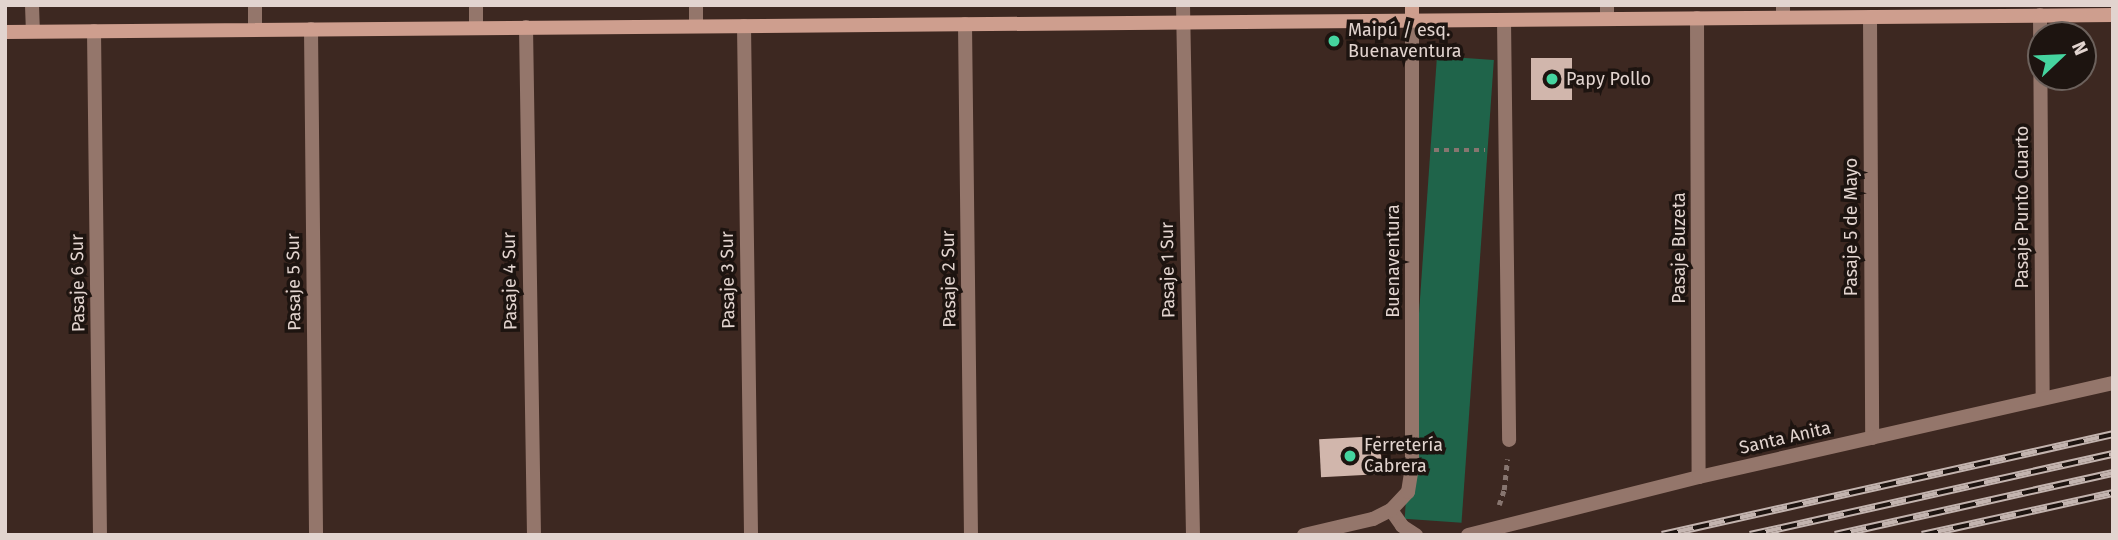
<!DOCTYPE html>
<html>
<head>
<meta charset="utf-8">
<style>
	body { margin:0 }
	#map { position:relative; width:2118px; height:540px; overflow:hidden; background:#3d2821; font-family:"Fira Sans",sans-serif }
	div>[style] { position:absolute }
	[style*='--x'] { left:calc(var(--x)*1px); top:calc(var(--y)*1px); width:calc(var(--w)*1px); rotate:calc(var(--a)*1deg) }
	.green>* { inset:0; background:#1f644a; transform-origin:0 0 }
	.building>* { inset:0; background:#d1b6ac; transform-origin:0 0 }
	.path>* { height:4.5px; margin-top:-2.25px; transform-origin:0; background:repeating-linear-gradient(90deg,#87756f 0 5px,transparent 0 10px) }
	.street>* { height:14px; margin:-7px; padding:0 7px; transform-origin:7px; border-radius:7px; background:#94766b }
	.secondary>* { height:14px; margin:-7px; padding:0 7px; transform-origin:7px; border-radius:7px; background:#ce9e8e }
	.rail>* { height:8px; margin-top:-4px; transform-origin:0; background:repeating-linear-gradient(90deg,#1d1410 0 16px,#c3b4af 0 32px); box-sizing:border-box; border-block:2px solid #c3b4af }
	.dots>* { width:19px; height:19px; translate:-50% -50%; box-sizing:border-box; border:4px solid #1d1410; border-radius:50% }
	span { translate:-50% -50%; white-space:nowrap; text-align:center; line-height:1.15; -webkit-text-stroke:7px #1d1410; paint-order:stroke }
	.poi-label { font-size:18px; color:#e2d4cf }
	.left { translate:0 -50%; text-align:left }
	.street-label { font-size:18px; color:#e2d4cf }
	.frame { position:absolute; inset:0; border:7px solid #e2d4cf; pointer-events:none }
	.north { position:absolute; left:2027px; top:21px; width:70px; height:70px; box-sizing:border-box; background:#1d1410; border:2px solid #6c615c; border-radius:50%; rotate:67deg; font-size:19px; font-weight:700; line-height:28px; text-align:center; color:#e2d4cf }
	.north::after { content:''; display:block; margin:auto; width:24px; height:32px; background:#45d49f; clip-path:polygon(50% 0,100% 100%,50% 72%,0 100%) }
</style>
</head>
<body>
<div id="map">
	<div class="green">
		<div style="left:1437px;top:56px;width:57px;height:464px;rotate:4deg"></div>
	</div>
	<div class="building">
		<div style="left:1572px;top:58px;width:42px;height:41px;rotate:90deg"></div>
		<div style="left:1380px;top:436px;width:38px;height:61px;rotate:87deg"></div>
	</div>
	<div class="path">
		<div style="--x:1434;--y:150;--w:51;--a:0"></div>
		<div style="--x:1499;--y:505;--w:16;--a:-72"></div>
		<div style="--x:1504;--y:490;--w:31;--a:-84"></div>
	</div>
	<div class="street">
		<div style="--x:32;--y:5;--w:26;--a:88"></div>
		<div style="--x:255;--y:5;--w:25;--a:90"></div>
		<div style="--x:476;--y:5;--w:23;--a:90"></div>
		<div style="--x:696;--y:5;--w:21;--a:90"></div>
		<div style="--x:1183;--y:5;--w:530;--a:88.92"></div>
		<div style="--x:1607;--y:5;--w:14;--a:90"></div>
		<div style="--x:1783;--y:5;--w:12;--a:90"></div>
		<div style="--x:2040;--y:15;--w:383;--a:89.6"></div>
		<div style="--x:1870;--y:17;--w:421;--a:89.7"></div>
		<div style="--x:1697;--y:18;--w:459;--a:89.8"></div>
		<div style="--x:1504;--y:20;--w:420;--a:89.3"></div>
		<div style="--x:965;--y:24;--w:511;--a:89.33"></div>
		<div style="--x:744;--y:26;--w:509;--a:89.21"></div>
		<div style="--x:526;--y:27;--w:508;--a:89.1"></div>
		<div style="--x:311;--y:29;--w:506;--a:89.43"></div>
		<div style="--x:94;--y:31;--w:504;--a:89.32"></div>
		<div style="--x:1391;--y:510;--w:19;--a:55"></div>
		<div style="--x:1402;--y:526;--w:17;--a:33"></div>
		<div style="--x:1304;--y:535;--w:71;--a:-13.1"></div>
		<div style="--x:1373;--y:519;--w:20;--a:-27"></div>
		<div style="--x:1391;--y:510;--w:25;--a:-47"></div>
		<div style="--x:1408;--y:492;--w:26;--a:-81"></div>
		<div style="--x:1412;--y:466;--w:446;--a:-90"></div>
		<div style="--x:1468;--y:535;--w:238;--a:-14.1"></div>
		<div style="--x:1699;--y:477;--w:425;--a:-12.8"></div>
	</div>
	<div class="secondary">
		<div style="--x:1412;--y:5;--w:15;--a:90"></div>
		<div style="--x:5;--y:32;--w:2108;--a:-0.46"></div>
	</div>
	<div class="rail">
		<div style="--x:1662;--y:535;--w:462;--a:-12.6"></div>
		<div style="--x:1750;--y:535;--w:372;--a:-12.6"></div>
		<div style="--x:1835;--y:535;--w:285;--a:-12.6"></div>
		<div style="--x:1922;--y:535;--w:196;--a:-12.4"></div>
	</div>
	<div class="dots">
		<div style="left:1334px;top:41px;background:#45d49f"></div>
		<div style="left:1552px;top:79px;background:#45d49f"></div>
		<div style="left:1350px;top:456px;background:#45d49f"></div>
	</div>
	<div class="poi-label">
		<span class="left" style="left:1348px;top:41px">Maipú / esq.<br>Buenaventura</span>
		<span class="left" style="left:1566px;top:79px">Papy Pollo</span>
		<span class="left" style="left:1364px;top:456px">Ferretería<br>Cabrera</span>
	</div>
	<div class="street-label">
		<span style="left:2022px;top:207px;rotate:-90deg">Pasaje Punto Cuarto</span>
		<span style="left:1851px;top:227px;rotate:-90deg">Pasaje 5 de Mayo</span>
		<span style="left:1679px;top:248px;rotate:-90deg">Pasaje Buzeta</span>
		<span style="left:1393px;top:261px;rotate:-90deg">Buenaventura</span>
		<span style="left:1168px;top:270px;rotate:-91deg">Pasaje 1 Sur</span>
		<span style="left:949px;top:279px;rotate:-91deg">Pasaje 2 Sur</span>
		<span style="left:728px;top:280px;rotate:-91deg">Pasaje 3 Sur</span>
		<span style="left:510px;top:281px;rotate:-91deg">Pasaje 4 Sur</span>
		<span style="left:294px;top:282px;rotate:-91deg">Pasaje 5 Sur</span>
		<span style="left:78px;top:283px;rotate:-91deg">Pasaje 6 Sur</span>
		<span style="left:1785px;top:438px;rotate:-13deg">Santa Anita</span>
	</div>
	<div class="frame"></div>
	<div class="north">N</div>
</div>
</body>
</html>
